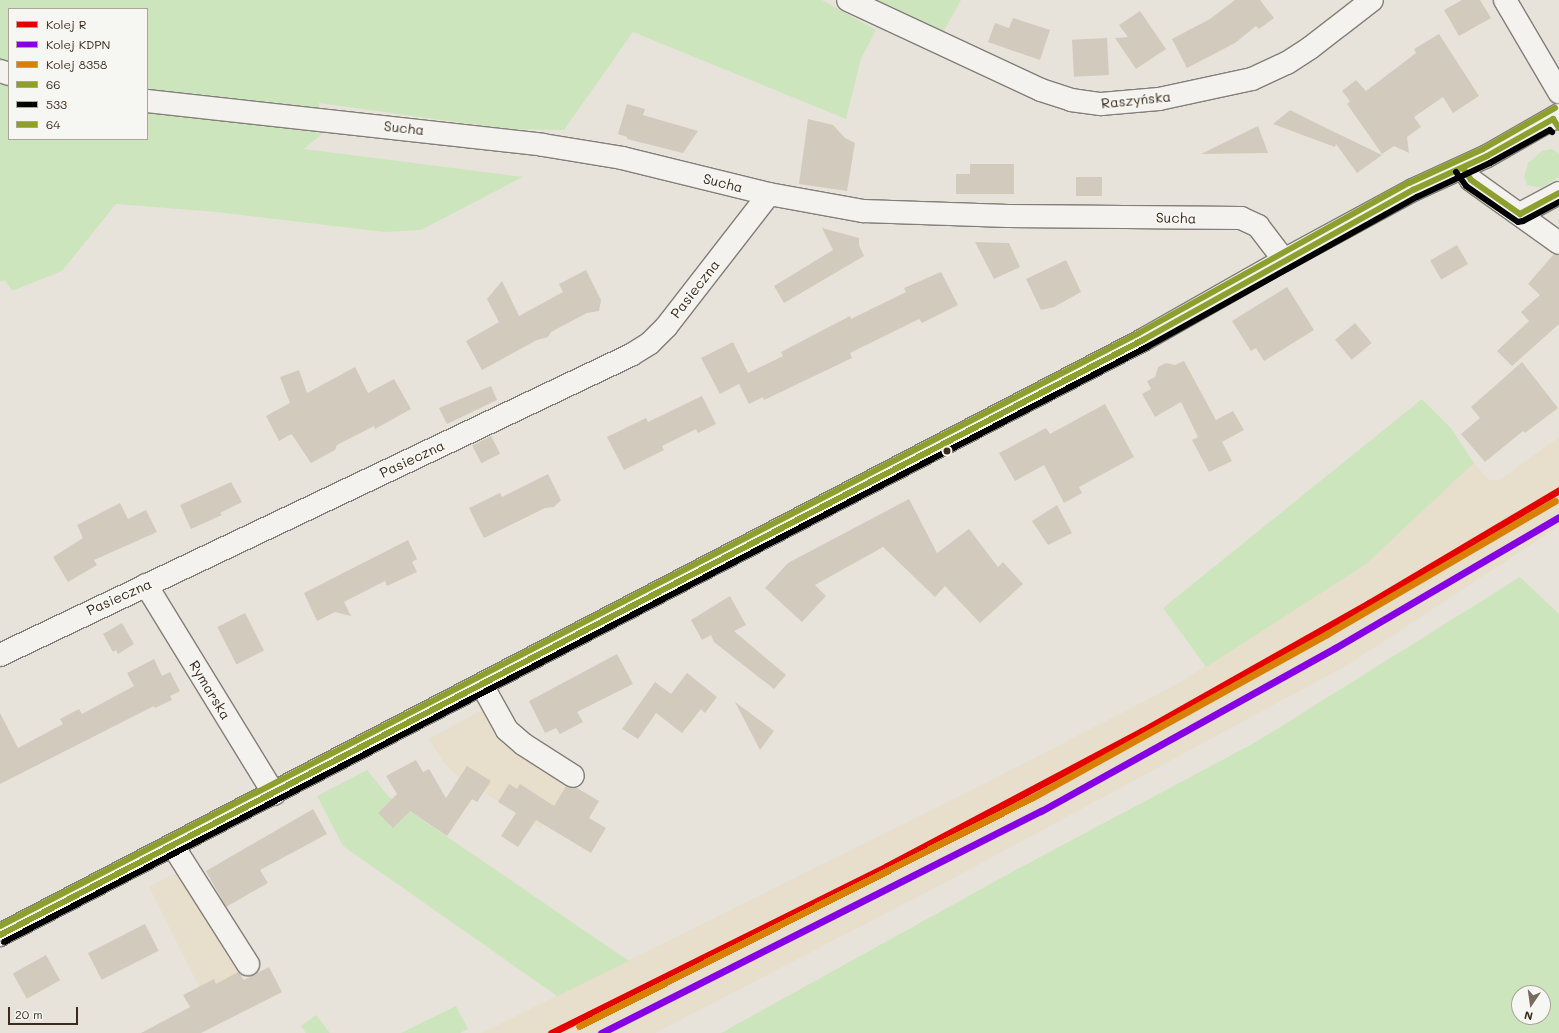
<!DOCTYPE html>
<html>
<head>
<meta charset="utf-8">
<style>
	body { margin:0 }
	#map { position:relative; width:1559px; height:1033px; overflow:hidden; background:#e7e3da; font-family:Mali,sans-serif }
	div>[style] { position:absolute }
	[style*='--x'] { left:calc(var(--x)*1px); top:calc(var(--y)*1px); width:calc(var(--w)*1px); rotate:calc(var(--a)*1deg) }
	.built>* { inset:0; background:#e7decb }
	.green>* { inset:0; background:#cde5bd }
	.building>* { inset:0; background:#d2cabd; transform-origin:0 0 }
	.roads { filter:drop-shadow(1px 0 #837e78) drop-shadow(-1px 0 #837e78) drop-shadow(0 1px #837e78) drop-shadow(0 -1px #837e78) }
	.minor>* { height:22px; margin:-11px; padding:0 11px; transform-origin:11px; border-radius:11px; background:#f3f2ef }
	.major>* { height:22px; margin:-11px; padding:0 11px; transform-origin:11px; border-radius:11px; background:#f3f2ef }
	.bus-1>* { height:6px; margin:-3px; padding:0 3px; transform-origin:3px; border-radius:3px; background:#8da02d }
	.bus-2>* { height:6px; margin:-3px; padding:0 3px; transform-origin:3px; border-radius:3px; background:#000 }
	.bus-3>* { height:6px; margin:-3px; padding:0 3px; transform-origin:3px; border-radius:3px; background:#8da02d }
	.rail-1>* { height:7px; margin:-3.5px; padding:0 3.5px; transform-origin:3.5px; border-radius:3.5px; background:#e50000 }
	.rail-2>* { height:7px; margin:-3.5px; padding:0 3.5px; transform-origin:3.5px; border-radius:3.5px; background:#8500e5 }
	.rail-3>* { height:7px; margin:-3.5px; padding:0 3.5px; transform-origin:3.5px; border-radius:3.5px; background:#d88006 }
	.dots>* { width:11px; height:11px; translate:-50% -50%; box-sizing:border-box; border:2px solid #f6f6f2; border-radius:50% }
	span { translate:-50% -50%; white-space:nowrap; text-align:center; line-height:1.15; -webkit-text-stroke:3.5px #f6f6f2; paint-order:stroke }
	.street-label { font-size:14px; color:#3b2a1e }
	.legend { position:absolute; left:8px; top:8px; width:140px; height:132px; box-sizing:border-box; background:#f6f6f2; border:1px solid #aba49d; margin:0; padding:5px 7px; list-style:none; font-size:12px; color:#3b2a1e }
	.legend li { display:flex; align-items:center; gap:8px; height:20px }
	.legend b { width:20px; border:1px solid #aba49d }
	.north { position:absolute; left:1511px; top:985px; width:40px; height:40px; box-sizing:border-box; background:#f6f6f2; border:1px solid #aba49d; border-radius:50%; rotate:193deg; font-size:11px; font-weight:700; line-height:16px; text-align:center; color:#3b2a1e }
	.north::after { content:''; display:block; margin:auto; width:14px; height:18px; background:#776b60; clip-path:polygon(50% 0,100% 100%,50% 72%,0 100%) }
	.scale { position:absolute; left:8px; top:1007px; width:70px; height:18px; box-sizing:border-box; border:2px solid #3b2a1e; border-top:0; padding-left:5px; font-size:12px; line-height:14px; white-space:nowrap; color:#3b2a1e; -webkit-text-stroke:3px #f6f6f2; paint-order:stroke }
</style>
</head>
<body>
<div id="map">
	<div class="built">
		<div style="clip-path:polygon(1559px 437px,1559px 526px,1349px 664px,946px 882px,655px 1033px,482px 1033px,976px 788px,1172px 687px,1366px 564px,1474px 463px,1489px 480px,1500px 480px)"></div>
		<div style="clip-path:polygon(502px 699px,516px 725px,578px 767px,540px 828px,459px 777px,444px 763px,429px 739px)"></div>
		<div style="clip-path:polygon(182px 870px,240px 957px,239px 971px,231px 976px,236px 984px,220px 992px,214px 979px,199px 987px,149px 887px)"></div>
	</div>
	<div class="green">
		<div style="clip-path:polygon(evenodd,0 0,822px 0,876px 30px,861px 59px,846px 119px,633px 32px,564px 130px,507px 129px,319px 103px,321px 135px,304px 149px,523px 177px,421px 230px,384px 232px,217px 212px,116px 204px,62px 271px,12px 291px,5px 280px,0 282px,0 0,9px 9px,147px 9px,147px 139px,9px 139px,9px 9px)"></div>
		<div style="clip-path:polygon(869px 0,961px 0,941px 36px)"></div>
		<div style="clip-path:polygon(1552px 149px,1559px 154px,1559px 177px,1541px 188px,1527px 185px,1524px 177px,1528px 163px,1542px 151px)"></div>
		<div style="clip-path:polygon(1422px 399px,1451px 428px,1474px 463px,1366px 564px,1206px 667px,1163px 608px)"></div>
		<div style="clip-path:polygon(evenodd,1520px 577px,1559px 614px,1559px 1033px,721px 1033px,1012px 872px,1256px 742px,1520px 577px,1519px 993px,1543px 993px,1543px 1017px,1519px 1017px,1519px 993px)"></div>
		<div style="clip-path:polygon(367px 770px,389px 797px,629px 961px,557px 996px,343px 846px,317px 796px)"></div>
		<div style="clip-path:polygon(456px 1006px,468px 1029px,460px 1033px,401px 1033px)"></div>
		<div style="clip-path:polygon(316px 1015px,330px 1033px,306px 1033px,301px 1026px)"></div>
	</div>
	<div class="building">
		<div style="clip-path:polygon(1235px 0,1260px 0,1274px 18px,1259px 29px,1256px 26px,1235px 43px,1187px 68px,1172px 39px,1210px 19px)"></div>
		<div style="clip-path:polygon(1462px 0,1480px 0,1491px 18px,1459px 36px,1444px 10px)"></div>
		<div style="clip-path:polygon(1140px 11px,1166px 49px,1136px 69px,1115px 38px,1128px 37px,1119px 25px)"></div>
		<div style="clip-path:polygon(1013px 18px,1050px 30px,1040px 60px,988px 42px,995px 23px,1009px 28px)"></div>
		<div style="clip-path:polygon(1439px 34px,1479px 96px,1453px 113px,1443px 97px,1414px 117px,1421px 127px,1407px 137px,1409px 153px,1394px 146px,1382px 154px,1347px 104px,1350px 101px,1342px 91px,1356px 80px,1366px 91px,1416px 53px,1414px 49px)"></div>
		<div style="left:1107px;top:38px;width:37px;height:35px;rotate:87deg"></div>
		<div style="clip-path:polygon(627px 104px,645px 109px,643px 115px,698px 131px,683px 153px,627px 139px,627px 137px,618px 134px)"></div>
		<div style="clip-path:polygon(1290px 110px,1324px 127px,1382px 155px,1357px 173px,1336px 144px,1335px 147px,1273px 124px)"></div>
		<div style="clip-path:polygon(808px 119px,833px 125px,845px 138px,855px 143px,847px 191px,799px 184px)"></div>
		<div style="clip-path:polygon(1258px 126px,1268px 153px,1201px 154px)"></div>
		<div style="clip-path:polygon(970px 164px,1014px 164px,1014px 194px,956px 194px,956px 174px,970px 174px)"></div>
		<div style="left:1076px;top:177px;width:26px;height:19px"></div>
		<div style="clip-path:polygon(822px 228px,859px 238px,859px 245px,864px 256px,784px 303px,774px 286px,833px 250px)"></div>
		<div style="clip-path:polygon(975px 242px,1009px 243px,1020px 267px,994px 279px)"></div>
		<div style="left:1457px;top:245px;width:22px;height:31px;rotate:60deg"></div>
		<div style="clip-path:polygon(1554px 254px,1559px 255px,1559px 324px,1512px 366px,1497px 351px,1529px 321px,1521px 312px,1540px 295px,1528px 284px)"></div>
		<div style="clip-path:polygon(1066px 260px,1081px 292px,1054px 307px,1041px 310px,1026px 279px)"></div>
		<div style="clip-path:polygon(586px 270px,601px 300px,599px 311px,587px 313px,551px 332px,548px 337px,537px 340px,482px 370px,466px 341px,499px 322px,487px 299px,502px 281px,519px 316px,563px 292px,559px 284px)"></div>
		<div style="clip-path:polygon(941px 272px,958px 305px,922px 323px,919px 319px,850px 353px,852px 358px,764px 400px,763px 397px,749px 404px,739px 384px,720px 394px,701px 358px,733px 342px,748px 373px,783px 356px,781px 352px,850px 316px,851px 319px,906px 292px,904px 288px)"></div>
		<div style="clip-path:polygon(1287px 287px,1314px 330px,1264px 361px,1256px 348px,1251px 351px,1232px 321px)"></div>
		<div style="left:1355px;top:323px;width:26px;height:26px;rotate:50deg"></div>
		<div style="clip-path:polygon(1184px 361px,1216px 420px,1233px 411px,1244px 430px,1222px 442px,1232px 461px,1209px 472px,1192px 440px,1198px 437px,1181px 402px,1155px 417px,1142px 394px,1151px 389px,1147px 381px,1155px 377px,1158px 367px,1166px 363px,1175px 365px)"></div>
		<div style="clip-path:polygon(1522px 362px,1558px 408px,1525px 433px,1523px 431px,1485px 462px,1461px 434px,1480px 418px,1471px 407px)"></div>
		<div style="clip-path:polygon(355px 367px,368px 393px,394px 379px,411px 409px,375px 429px,374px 426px,337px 445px,335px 450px,311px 463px,293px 436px,291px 434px,279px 441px,266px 416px,290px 403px,280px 377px,299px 370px,307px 393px)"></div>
		<div style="clip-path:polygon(491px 386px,497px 400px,447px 424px,439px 408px)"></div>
		<div style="clip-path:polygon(702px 396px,716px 424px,698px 433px,696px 429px,662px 446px,664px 450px,624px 470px,607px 437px,646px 418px,648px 422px)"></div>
		<div style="clip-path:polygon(1105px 404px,1134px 457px,1079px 487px,1082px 493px,1064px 503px,1044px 465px,1015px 481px,999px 453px,1046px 428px,1050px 434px)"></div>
		<div style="left:491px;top:436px;width:20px;height:21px;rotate:63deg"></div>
		<div style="clip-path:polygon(548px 474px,561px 500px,554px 507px,545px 508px,484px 538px,469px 508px,500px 493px,502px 497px)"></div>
		<div style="clip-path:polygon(231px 482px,242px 502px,220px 513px,222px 515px,191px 529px,180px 505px)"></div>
		<div style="clip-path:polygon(909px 499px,937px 553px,969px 529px,998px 567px,1003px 562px,1023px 584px,980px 623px,945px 586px,935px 597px,883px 547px,815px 585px,826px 596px,802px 622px,765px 588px,788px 563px)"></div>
		<div style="clip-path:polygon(120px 503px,128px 519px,146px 510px,157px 532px,94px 560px,97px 565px,68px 582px,53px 557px,83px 538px,77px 525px)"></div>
		<div style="clip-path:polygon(1057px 505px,1072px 533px,1048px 545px,1032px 521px)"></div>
		<div style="clip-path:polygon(408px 540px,417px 559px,412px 562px,417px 572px,387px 586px,385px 581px,344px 602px,351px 616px,335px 612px,317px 621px,304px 593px)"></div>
		<div style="clip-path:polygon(730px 596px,746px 625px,734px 631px,786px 675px,774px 689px,714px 642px,711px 635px,702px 640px,691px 620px)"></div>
		<div style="left:245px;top:613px;width:42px;height:31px;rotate:63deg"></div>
		<div style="clip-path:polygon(122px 623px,134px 644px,118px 654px,116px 650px,113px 652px,103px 634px)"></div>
		<div style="clip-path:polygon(617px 654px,633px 684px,577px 712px,583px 722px,560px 734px,556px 728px,545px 733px,529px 701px)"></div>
		<div style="clip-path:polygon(154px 659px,162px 676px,170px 672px,180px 691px,170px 696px,172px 700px,155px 708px,154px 706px,0 784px,0 713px,18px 748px,63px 724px,60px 719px,79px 709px,82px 714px,134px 686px,127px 673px)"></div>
		<div style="clip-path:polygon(687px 673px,717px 697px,705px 713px,701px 709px,682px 733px,656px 713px,638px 739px,622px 729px,655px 682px,671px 694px)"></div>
		<div style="clip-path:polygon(735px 702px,774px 731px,760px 750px)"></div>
		<div style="clip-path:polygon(416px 760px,423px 772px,429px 769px,446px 798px,467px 766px,491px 781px,477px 802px,472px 799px,447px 836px,410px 811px,393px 828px,378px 813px,397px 794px,386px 776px)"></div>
		<div style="clip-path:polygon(509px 784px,517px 789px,520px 784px,554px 806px,566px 786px,577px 788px,599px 801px,589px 818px,606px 828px,591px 853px,536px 820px,518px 847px,501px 836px,516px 813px,498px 802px)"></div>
		<div style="clip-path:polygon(313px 809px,327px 834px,260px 870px,268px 883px,226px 907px,206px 871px)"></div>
		<div style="left:145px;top:924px;width:30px;height:64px;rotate:63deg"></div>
		<div style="left:46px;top:955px;width:29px;height:38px;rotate:61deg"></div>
		<div style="clip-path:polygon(269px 967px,282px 992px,201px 1033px,141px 1033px,190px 1007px,183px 995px,214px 979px,216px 984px,238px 972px,244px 980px)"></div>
	</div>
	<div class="roads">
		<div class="minor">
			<div style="--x:848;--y:0;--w:213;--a:25"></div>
			<div style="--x:1041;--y:90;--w:32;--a:18"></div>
			<div style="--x:1071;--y:100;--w:30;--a:8"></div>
			<div style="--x:1101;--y:104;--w:58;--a:-4.9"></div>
			<div style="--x:1159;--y:99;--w:95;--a:-12.1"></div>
			<div style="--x:1252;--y:79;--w:38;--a:-25"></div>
			<div style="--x:1287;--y:63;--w:27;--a:-33"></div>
			<div style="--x:1310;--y:48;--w:78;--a:-37.7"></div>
			<div style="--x:1505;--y:0;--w:107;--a:59.6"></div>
			<div style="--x:0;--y:71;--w:9;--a:18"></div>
			<div style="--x:147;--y:101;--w:398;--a:6.3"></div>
			<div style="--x:543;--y:145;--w:80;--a:9.3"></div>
			<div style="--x:622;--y:158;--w:151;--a:13.8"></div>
			<div style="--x:769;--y:194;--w:96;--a:10.3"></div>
			<div style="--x:863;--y:211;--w:145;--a:2"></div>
			<div style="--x:1008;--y:216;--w:233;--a:0.5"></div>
			<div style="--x:1241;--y:218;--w:19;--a:25"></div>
			<div style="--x:1258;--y:226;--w:43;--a:52.6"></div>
			<div style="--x:1463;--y:168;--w:14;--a:56"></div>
			<div style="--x:1471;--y:180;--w:108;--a:35.6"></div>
			<div style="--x:1520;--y:214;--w:44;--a:-28.3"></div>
			<div style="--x:146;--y:585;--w:245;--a:58.5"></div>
			<div style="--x:0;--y:655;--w:699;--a:-25.43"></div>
			<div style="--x:631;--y:355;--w:22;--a:-32"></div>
			<div style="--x:650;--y:343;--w:23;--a:-45"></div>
			<div style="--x:666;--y:327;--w:168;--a:-52.2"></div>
			<div style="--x:482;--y:685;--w:51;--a:60.9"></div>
			<div style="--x:507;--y:730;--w:21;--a:41"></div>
			<div style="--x:523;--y:744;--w:59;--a:32.6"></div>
			<div style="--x:173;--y:846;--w:140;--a:57.6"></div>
		</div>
		<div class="major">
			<div style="--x:0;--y:935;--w:1289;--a:-27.5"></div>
			<div style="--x:1143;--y:340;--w:162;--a:-29.6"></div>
			<div style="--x:1284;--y:260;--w:147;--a:-28.5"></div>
			<div style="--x:1413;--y:190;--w:81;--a:-24.7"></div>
			<div style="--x:1487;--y:156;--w:83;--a:-29.7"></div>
		</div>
	</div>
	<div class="bus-1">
		<div style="--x:1463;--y:168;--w:14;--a:56"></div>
		<div style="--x:1471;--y:180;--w:60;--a:34.8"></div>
		<div style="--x:1520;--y:214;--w:44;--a:-28.3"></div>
		<div style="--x:0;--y:935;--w:1289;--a:-27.5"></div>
		<div style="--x:1143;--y:340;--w:309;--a:-29.1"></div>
		<div style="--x:1413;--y:190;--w:81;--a:-24.7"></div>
		<div style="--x:1487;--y:156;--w:76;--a:-29.3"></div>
		<div style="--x:1553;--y:119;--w:11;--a:56"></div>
	</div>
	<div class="bus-2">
		<div style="--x:1456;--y:172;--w:17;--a:54"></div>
		<div style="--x:1466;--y:186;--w:63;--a:34.7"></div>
		<div style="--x:1518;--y:222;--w:5;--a:-11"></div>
		<div style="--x:1523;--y:221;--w:41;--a:-27.8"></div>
		<div style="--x:4;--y:942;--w:1289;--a:-27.5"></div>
		<div style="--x:1147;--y:347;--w:309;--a:-29.1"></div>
		<div style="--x:1417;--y:197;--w:81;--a:-25"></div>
		<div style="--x:1490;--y:163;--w:68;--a:-28.8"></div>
		<div style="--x:1550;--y:130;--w:3;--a:45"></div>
	</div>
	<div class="bus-3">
		<div style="--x:0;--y:926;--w:1284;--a:-27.5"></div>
		<div style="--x:1139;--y:333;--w:309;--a:-29.1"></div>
		<div style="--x:1409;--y:183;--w:81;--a:-24.7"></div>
		<div style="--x:1483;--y:149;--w:83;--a:-29.7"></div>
	</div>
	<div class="rail-1">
		<div style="--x:551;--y:1033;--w:375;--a:-26.4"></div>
		<div style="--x:887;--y:866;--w:289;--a:-27.9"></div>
		<div style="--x:1142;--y:731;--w:261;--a:-29.4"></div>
		<div style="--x:1369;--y:603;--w:221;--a:-30.7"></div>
	</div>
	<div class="rail-2">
		<div style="--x:601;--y:1033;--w:493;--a:-26.8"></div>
		<div style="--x:1041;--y:811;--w:336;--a:-29"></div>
		<div style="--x:1335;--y:648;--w:259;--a:-30.3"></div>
	</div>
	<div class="rail-3">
		<div style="--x:579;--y:1026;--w:508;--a:-26.77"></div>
		<div style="--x:1033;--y:797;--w:336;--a:-29"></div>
		<div style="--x:1327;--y:634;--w:264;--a:-30.3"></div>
	</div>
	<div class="dots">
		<div style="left:947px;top:451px;background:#3b2a1e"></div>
	</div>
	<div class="street-label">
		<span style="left:1136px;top:100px;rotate:-6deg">Raszyńska</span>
		<span style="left:404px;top:128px;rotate:6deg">Sucha</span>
		<span style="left:723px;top:183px;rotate:14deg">Sucha</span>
		<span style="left:1176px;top:218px;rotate:1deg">Sucha</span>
		<span style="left:695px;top:289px;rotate:-52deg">Pasieczna</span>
		<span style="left:412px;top:459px;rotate:-25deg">Pasieczna</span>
		<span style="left:119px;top:597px;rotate:-24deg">Pasieczna</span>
		<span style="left:210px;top:690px;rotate:59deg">Rymarska</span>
	</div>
	<ul class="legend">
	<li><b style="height:5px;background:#e50000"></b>Kolej R</li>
	<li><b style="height:5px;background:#8500e5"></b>Kolej KDPN</li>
	<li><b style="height:5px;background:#d88006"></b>Kolej 8358</li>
	<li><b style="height:5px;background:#8da02d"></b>66</li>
	<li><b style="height:5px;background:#000"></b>533</li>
	<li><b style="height:5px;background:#8da02d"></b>64</li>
	</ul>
	<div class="north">N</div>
	<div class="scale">20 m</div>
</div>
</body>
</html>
